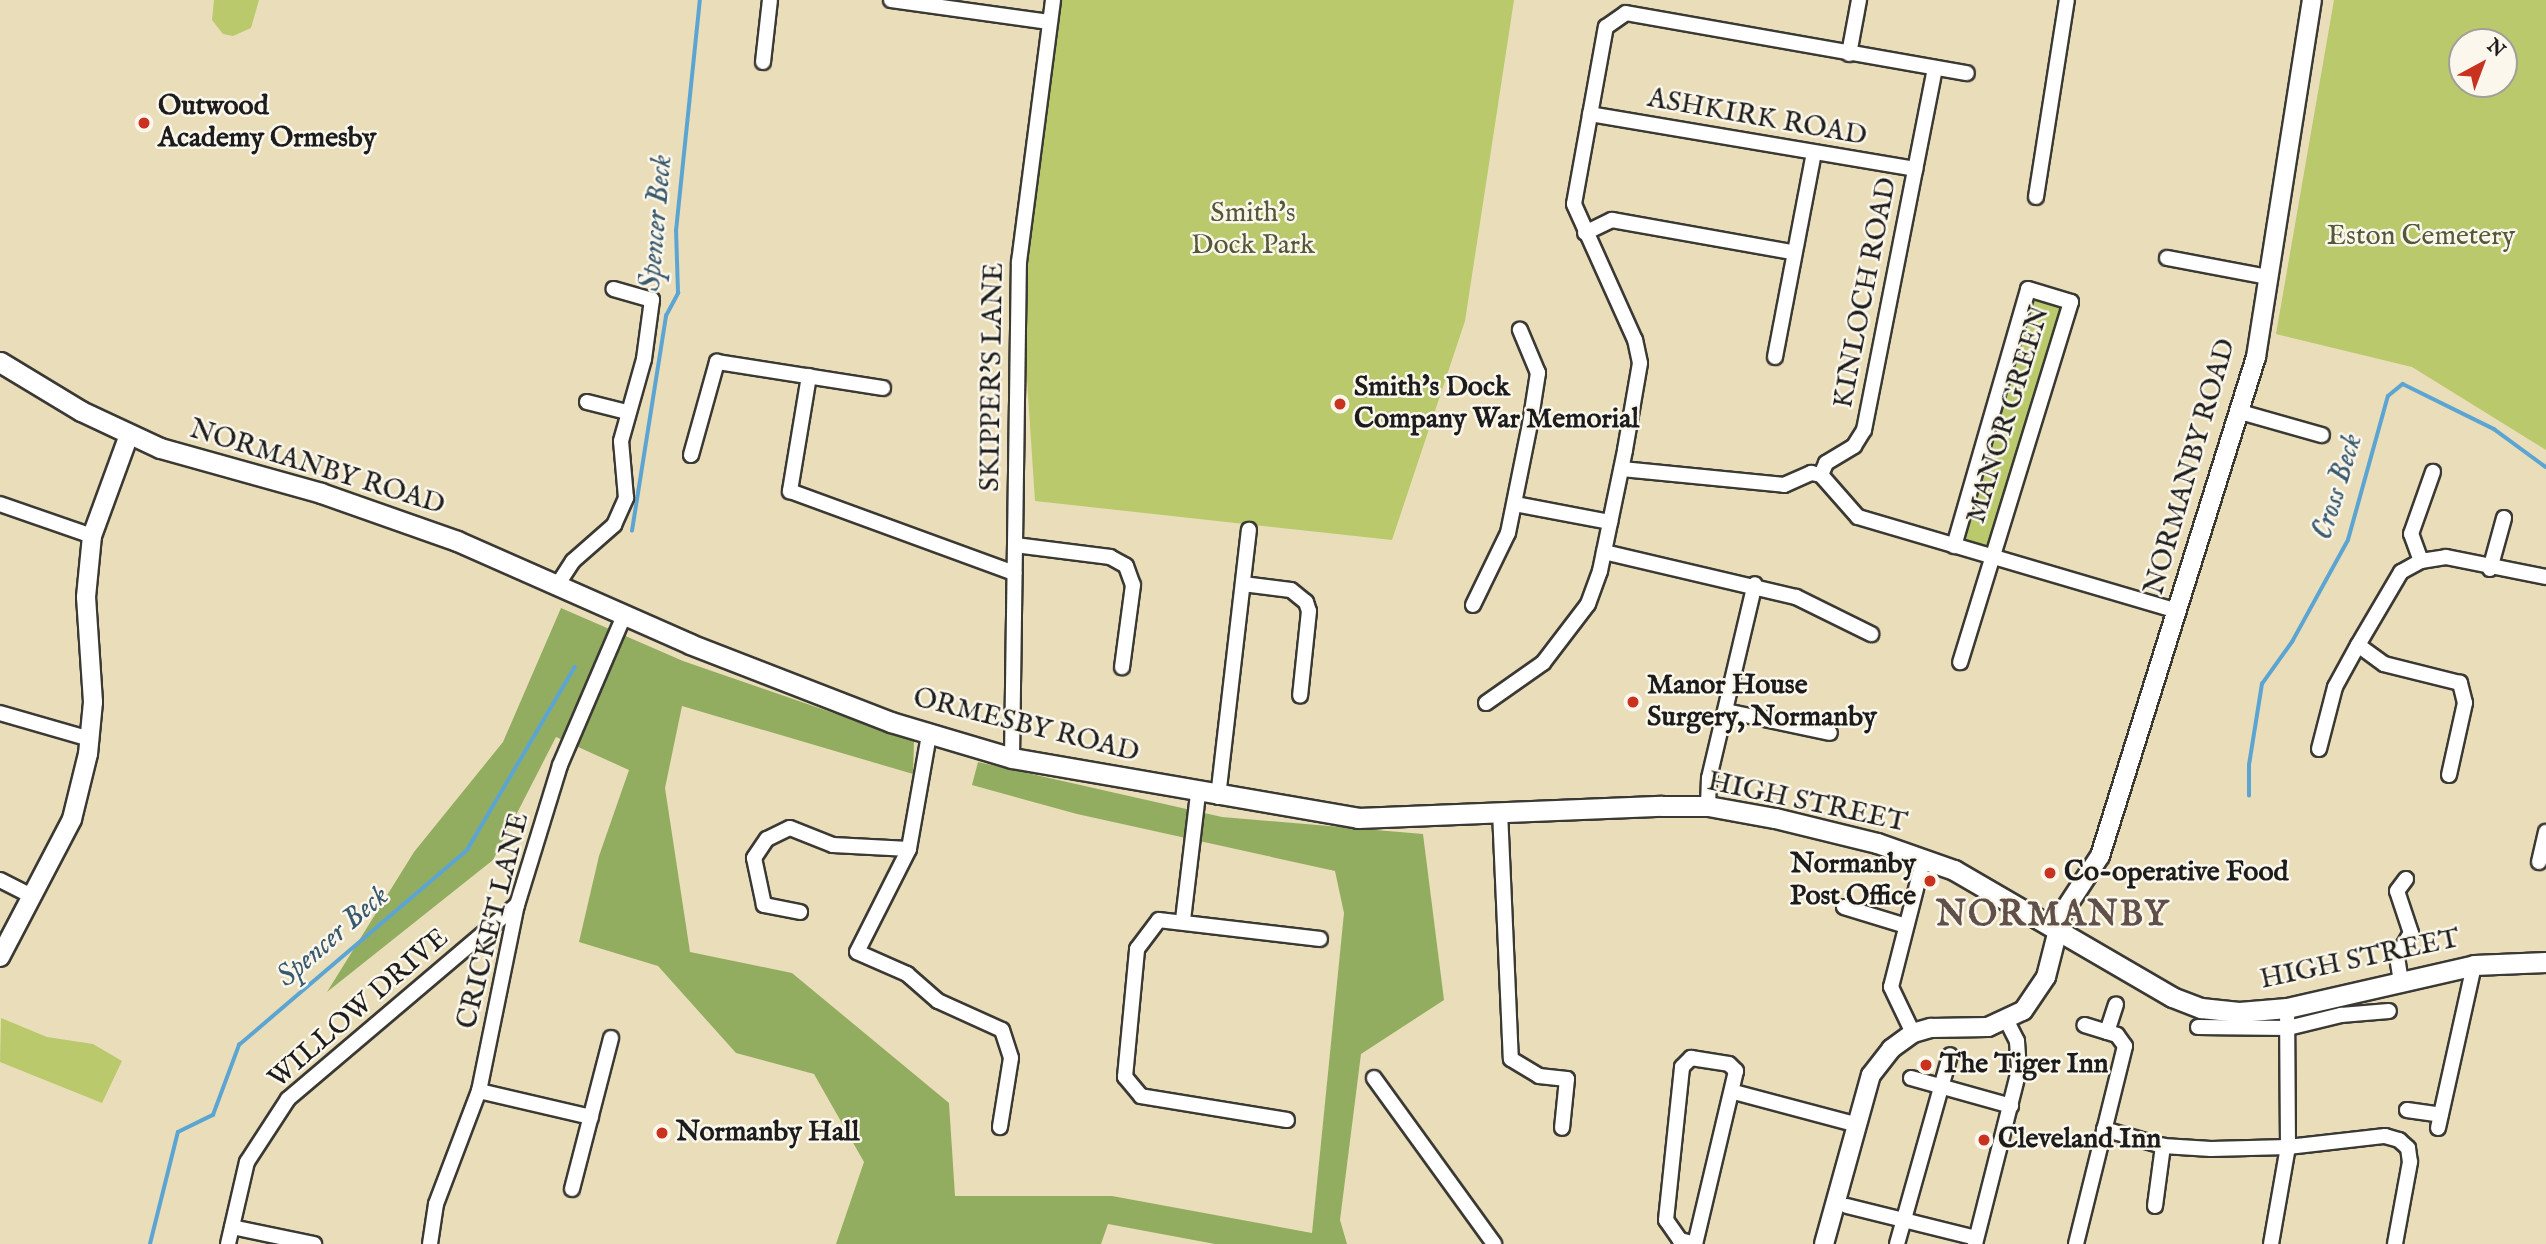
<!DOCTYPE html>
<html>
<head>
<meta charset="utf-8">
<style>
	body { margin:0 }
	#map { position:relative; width:2546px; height:1244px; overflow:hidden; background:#e9deb9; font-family:"IM FELL English",serif }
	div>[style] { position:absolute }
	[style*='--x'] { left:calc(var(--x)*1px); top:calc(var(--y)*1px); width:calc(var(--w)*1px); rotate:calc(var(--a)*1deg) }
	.green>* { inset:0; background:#b9c96c }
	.forest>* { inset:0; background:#92ad60 }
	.stream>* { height:3.5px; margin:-1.75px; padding:0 1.75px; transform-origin:1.75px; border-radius:1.75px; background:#5ca5d3 }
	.roads { filter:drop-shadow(2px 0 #3b3934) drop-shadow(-2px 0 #3b3934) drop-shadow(0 2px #3b3934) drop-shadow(0 -2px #3b3934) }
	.minor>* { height:14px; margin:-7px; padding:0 7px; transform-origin:7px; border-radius:7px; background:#fff }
	.tertiary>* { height:18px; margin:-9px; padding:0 9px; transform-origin:9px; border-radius:9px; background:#fff }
	.secondary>* { height:19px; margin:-9.5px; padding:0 9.5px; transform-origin:9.5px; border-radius:9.5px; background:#fff }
	.dots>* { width:19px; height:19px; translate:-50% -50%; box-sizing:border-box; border:4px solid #fbf7ec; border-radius:50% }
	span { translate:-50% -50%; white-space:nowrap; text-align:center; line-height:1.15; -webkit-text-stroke:5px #fbf7ec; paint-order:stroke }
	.poi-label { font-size:28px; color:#1c1c1c; font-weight:700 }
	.left { translate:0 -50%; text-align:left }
	.right { translate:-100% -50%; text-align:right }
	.street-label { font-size:28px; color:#1c1c1c }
	.park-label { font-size:28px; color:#535938 }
	.water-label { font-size:30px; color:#395a6e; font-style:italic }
	.district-label { font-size:35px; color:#61504a; font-weight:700; letter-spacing:2px }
	.north { position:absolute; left:2448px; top:28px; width:70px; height:70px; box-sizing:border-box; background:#fbf7ec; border:2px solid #a29f99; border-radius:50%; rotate:41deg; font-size:19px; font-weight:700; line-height:28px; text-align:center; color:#1c1c1c }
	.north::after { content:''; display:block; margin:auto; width:24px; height:32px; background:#c8321e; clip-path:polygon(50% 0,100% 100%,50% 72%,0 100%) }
</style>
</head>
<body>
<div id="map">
	<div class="green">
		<div style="clip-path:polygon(214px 0,259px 0,251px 28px,233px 36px,223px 34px,212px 20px)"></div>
		<div style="clip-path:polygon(1061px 0,1514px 0,1465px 321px,1392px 540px,1035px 501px,1020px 273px)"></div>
		<div style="clip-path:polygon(evenodd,2334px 0,2546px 0,2546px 450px,2412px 367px,2276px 334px,2334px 0,2462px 42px,2504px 42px,2504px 84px,2462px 84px,2462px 42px)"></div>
		<div style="clip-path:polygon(2030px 295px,2060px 308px,1986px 551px,1958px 545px)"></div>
		<div style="clip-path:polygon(1px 1018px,47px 1037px,93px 1044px,122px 1061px,102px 1103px,0 1062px)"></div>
	</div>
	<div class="forest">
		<div style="clip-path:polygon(561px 608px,683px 661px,914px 741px,913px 774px,682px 706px,665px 788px,690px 952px,792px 973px,949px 1103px,955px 1196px,1112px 1196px,1312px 1233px,1344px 913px,1335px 871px,1077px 814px,972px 785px,978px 762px,1222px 817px,1423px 834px,1444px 1000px,1361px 1054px,1340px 1220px,1347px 1244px,1215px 1244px,1108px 1224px,1101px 1244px,836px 1244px,864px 1162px,814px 1074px,736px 1053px,658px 966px,579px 942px,599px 856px,629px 770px,556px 737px,493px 860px,327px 992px,414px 852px,503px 742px)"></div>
	</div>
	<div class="stream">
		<div style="--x:632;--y:531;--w:218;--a:-81"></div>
		<div style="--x:666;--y:316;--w:26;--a:-62"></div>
		<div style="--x:678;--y:293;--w:62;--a:-91.8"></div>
		<div style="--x:676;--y:231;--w:232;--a:-84.1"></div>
		<div style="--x:2249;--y:796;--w:31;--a:-90"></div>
		<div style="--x:2249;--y:765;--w:82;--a:-80.9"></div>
		<div style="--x:2262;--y:684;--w:52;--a:-54.5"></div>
		<div style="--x:2292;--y:642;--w:116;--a:-61.2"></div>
		<div style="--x:2348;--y:540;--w:149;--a:-74.5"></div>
		<div style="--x:2388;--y:396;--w:19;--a:-39"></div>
		<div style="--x:2403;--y:384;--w:102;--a:26.3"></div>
		<div style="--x:2494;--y:429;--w:64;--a:36.2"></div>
		<div style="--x:150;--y:1244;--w:115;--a:-76"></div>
		<div style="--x:178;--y:1132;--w:39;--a:-26"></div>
		<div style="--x:213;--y:1115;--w:75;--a:-69.6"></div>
		<div style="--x:239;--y:1045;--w:300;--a:-40.5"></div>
		<div style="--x:467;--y:850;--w:212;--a:-59.5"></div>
	</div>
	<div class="roads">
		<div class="minor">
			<div style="--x:891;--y:0;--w:160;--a:7.9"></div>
			<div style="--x:1849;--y:54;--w:55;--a:-79.5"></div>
			<div style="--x:763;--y:62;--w:62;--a:-83.6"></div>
			<div style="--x:1590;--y:114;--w:330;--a:9.6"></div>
			<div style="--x:2036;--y:197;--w:199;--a:-81.1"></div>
			<div style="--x:1585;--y:233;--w:30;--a:-26"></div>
			<div style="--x:1612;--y:220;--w:183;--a:10.1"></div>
			<div style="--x:2167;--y:258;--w:103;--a:10.7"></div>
			<div style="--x:1775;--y:357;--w:208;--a:-79.2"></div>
			<div style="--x:809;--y:376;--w:117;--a:99.4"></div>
			<div style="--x:790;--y:491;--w:239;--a:20.1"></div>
			<div style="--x:587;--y:402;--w:41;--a:14"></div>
			<div style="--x:2240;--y:412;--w:85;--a:15.7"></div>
			<div style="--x:691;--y:455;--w:97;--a:-74.4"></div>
			<div style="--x:717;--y:362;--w:168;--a:8.9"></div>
			<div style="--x:1622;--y:469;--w:163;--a:5.6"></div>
			<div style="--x:1784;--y:485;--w:30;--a:-24"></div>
			<div style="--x:1811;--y:473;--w:10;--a:11"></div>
			<div style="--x:1821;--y:475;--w:13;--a:-67"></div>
			<div style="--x:1826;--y:463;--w:33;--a:-31"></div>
			<div style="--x:1854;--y:446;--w:19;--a:-58"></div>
			<div style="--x:1864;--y:430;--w:369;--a:-78.9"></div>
			<div style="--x:1821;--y:475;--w:56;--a:48.6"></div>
			<div style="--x:1858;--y:517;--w:334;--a:16.4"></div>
			<div style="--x:0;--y:504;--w:97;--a:19.2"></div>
			<div style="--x:1515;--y:504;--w:97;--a:10.7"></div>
			<div style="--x:1015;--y:545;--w:96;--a:7.2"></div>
			<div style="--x:1110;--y:557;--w:18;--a:29"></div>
			<div style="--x:1126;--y:566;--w:20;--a:70"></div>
			<div style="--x:1133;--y:585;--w:83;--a:97.6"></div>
			<div style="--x:1954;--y:546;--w:267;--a:-73.9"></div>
			<div style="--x:2028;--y:289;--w:45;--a:16.8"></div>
			<div style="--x:2071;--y:302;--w:377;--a:107.1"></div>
			<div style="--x:1604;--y:552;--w:197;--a:13.2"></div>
			<div style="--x:1796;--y:597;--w:84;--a:26.3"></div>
			<div style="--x:2421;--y:561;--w:29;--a:-110"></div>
			<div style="--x:2411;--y:534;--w:66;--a:-70.5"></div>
			<div style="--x:2490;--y:569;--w:53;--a:-74.6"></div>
			<div style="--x:558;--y:584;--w:27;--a:-57"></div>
			<div style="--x:573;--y:561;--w:55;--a:-41.3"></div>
			<div style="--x:614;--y:525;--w:30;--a:-66"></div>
			<div style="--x:626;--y:498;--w:57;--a:-95"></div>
			<div style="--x:621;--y:441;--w:85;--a:-74.3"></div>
			<div style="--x:644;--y:359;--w:60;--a:-82.3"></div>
			<div style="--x:652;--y:300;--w:40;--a:-164"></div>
			<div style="--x:1243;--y:584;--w:48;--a:7.1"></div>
			<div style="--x:1291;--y:590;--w:19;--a:39"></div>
			<div style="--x:1306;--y:602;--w:9;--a:72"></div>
			<div style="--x:1309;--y:611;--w:85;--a:96"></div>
			<div style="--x:1473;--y:605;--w:80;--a:-64.1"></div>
			<div style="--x:1508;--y:533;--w:111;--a:-78.6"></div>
			<div style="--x:1530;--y:424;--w:52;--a:-81.1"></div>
			<div style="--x:1538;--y:373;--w:47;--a:-112.7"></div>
			<div style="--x:1486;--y:703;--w:70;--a:-35.1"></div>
			<div style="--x:1543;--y:663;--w:74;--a:-52.7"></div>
			<div style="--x:1588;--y:604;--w:35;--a:-70"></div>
			<div style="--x:1600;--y:571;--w:124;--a:-78.3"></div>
			<div style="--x:1625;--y:450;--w:88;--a:-80.2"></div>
			<div style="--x:1640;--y:363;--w:24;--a:-102"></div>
			<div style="--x:1635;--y:340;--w:149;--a:-114.2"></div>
			<div style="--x:1574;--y:204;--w:180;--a:-79.8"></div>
			<div style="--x:1606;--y:27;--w:24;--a:-35"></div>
			<div style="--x:1626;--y:13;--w:346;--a:10"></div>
			<div style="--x:1726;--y:711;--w:106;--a:11.9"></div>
			<div style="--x:0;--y:713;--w:94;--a:16.1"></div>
			<div style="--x:929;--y:735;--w:116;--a:100"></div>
			<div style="--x:909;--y:849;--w:115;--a:116.8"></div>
			<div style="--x:857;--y:952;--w:55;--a:23.7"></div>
			<div style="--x:907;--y:974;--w:41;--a:41.1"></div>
			<div style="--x:938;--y:1001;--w:70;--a:24.4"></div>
			<div style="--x:1002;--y:1030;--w:29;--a:72"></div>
			<div style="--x:1011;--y:1058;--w:70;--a:99.1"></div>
			<div style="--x:2319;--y:749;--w:64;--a:-75.5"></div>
			<div style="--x:2335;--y:687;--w:48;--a:-61.3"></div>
			<div style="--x:1012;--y:758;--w:496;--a:-89.2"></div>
			<div style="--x:1019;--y:262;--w:264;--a:-82.6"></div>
			<div style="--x:2449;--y:775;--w:74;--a:-77.5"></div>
			<div style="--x:2465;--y:703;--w:21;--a:-104"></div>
			<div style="--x:2460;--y:683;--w:78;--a:-166"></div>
			<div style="--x:2384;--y:664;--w:32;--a:-144"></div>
			<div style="--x:2358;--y:645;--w:85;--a:-59.5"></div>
			<div style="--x:2401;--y:572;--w:23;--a:-29"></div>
			<div style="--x:2421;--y:561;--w:25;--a:-9"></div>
			<div style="--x:2446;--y:557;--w:102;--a:11.3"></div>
			<div style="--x:1218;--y:797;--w:269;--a:-83.4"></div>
			<div style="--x:1708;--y:806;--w:28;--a:-88"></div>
			<div style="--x:1709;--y:778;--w:199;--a:-76.7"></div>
			<div style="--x:1500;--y:811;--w:248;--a:87.5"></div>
			<div style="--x:1511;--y:1059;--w:33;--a:31"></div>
			<div style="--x:1539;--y:1076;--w:28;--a:6"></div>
			<div style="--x:1567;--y:1079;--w:49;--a:95.8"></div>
			<div style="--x:2539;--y:862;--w:31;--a:-77"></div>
			<div style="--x:0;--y:880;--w:36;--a:27"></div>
			<div style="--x:1844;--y:907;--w:65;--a:17"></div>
			<div style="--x:800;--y:912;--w:37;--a:-169"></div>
			<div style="--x:764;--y:905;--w:48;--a:-102"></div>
			<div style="--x:754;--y:858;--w:23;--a:-56"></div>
			<div style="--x:767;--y:839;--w:25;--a:-26"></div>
			<div style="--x:790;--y:828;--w:46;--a:21.6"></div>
			<div style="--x:833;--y:845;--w:76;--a:3"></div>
			<div style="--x:1183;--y:920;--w:127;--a:-83.2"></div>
			<div style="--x:2401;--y:982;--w:26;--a:-99"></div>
			<div style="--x:2397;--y:956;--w:27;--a:-59"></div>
			<div style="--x:2411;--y:933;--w:44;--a:-108.4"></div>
			<div style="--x:2397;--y:891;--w:15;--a:-53"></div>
			<div style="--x:2198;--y:1027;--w:90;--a:0.6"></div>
			<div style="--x:2288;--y:1028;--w:55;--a:-13.8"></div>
			<div style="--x:2341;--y:1015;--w:48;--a:-4.8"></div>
			<div style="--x:2107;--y:1032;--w:29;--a:-72"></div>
			<div style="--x:1913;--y:1033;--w:51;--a:-115.6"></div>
			<div style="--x:1891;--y:987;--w:133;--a:-75.7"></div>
			<div style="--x:1691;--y:1058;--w:38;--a:9"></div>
			<div style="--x:1729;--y:1064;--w:10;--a:45"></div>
			<div style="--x:1736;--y:1071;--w:178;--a:103.3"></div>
			<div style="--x:1695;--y:1244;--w:16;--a:-165"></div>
			<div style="--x:1680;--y:1240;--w:24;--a:-125"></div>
			<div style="--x:1666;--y:1220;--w:154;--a:-84"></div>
			<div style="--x:1682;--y:1067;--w:13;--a:-45"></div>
			<div style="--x:1374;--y:1078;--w:205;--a:54.1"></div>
			<div style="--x:1911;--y:1078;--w:104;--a:15.6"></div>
			<div style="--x:479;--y:1091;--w:115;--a:13.1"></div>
			<div style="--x:1734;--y:1092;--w:124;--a:14.9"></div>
			<div style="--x:2407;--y:1110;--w:34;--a:8"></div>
			<div style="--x:1287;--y:1120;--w:148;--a:-170.7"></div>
			<div style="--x:1141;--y:1096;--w:25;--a:-130"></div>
			<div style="--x:1125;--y:1077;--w:129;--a:-84.6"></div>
			<div style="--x:1137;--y:949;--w:36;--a:-53"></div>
			<div style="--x:1159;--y:920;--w:162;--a:6.7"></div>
			<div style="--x:2438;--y:1128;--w:167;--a:-77.5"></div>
			<div style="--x:2104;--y:1129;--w:61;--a:16.1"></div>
			<div style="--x:2163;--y:1146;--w:48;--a:3.6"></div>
			<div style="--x:2211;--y:1149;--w:77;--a:-1.5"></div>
			<div style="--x:2288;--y:1147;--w:98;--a:-6.5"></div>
			<div style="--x:2385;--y:1136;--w:15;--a:16"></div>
			<div style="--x:2399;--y:1140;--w:12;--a:42"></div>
			<div style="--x:2408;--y:1148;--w:14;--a:82"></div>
			<div style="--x:2410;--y:1162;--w:83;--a:100.4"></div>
			<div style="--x:572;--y:1189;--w:156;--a:-75.5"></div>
			<div style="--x:1847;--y:1206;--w:133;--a:13.9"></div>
			<div style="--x:2155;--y:1206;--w:61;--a:-82.4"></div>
			<div style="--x:232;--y:1227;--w:84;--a:11.7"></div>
			<div style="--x:228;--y:1244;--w:84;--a:-77"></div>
			<div style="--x:247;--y:1162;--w:75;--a:-56.9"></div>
			<div style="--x:288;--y:1099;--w:300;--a:-40.3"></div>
			<div style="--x:430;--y:1244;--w:40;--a:-81.5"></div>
			<div style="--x:436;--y:1204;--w:121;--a:-69.2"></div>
			<div style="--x:479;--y:1091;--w:190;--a:-78.5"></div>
			<div style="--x:517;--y:905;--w:146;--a:-72.9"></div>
			<div style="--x:560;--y:765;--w:162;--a:-66.8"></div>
			<div style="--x:1897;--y:1244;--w:196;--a:-74.3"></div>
			<div style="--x:1975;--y:1244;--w:179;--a:-75.8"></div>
			<div style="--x:2019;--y:1070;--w:29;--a:-94"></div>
			<div style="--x:2017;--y:1041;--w:22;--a:-117"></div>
			<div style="--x:2076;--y:1244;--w:204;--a:-76.1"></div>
			<div style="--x:2125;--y:1046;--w:14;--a:-126"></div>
			<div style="--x:2117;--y:1035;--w:34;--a:-163"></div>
			<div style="--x:2271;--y:1244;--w:98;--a:-80.1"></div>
			<div style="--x:2288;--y:1147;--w:139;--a:-90.4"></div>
		</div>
		<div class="tertiary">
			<div style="--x:0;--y:957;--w:156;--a:-62.4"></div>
			<div style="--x:72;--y:819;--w:67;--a:-76.2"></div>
			<div style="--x:88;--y:754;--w:52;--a:-84.5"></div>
			<div style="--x:93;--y:702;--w:105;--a:-93.8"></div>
			<div style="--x:86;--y:597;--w:61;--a:-84.4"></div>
			<div style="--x:92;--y:536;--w:108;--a:-69.9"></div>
			<div style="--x:1824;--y:1244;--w:175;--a:-74.5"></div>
			<div style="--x:1871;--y:1075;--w:33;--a:-52"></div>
			<div style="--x:1891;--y:1049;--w:27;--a:-36"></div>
			<div style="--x:1913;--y:1033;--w:19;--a:-16"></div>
			<div style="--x:1931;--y:1028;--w:57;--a:-1"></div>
			<div style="--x:1988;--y:1027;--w:38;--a:-25"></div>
			<div style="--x:2023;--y:1011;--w:41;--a:-55.9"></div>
			<div style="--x:2046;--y:977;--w:65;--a:-75.7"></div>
			<div style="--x:2062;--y:914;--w:69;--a:-56.8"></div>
			<div style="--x:2100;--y:856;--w:523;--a:-72.64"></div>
			<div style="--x:2256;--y:357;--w:361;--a:-81.1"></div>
		</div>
		<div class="secondary">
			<div style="--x:0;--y:362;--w:95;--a:31.2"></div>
			<div style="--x:81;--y:411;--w:87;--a:25.1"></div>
			<div style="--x:160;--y:448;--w:167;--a:15.6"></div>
			<div style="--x:321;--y:493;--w:144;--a:19.4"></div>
			<div style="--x:457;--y:541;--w:255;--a:23.8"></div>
			<div style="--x:690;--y:644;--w:216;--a:21.2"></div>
			<div style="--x:891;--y:722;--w:126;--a:16.6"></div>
			<div style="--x:1012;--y:758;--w:351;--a:9.8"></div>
			<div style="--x:1358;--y:818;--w:304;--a:-2.3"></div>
			<div style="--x:1662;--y:806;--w:46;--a:0"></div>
			<div style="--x:1708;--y:806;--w:68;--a:10.2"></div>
			<div style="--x:1775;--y:818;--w:105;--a:13.8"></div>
			<div style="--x:1877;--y:843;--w:82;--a:19.3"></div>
			<div style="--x:1954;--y:870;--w:252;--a:30.2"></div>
			<div style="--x:2172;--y:997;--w:31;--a:21"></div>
			<div style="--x:2201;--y:1008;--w:38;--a:6"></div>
			<div style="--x:2239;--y:1012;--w:48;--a:-4.8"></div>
			<div style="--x:2287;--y:1008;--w:192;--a:-12.9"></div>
			<div style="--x:2474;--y:965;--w:72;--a:-2.4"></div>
		</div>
	</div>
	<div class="dots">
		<div style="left:144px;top:123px;background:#c8321e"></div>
		<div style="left:1340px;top:404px;background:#c8321e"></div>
		<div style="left:1633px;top:702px;background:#c8321e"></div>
		<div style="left:2050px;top:873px;background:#c8321e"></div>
		<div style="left:1930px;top:881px;background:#c8321e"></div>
		<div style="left:1926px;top:1065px;background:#c8321e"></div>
		<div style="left:662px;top:1133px;background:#c8321e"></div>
		<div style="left:1984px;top:1140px;background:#c8321e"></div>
	</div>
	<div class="poi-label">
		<span class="left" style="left:158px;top:123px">Outwood<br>Academy Ormesby</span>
		<span class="left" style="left:1354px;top:404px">Smith's Dock<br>Company War Memorial</span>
		<span class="left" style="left:1647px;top:702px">Manor House<br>Surgery, Normanby</span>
		<span class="right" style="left:1916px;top:881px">Normanby<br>Post Office</span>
		<span class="left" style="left:2064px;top:873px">Co-operative Food</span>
		<span class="left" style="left:1940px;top:1065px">The Tiger Inn</span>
		<span class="left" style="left:676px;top:1133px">Normanby Hall</span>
		<span class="left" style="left:1998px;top:1140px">Cleveland Inn</span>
	</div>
	<div class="street-label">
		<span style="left:1757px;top:118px;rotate:10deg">ASHKIRK ROAD</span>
		<span style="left:1866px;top:293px;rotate:-79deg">KINLOCH ROAD</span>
		<span style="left:993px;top:377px;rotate:-89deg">SKIPPER'S LANE</span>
		<span style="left:2009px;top:415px;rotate:-73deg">MANOR GREEN</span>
		<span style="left:2191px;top:467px;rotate:-74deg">NORMANBY ROAD</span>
		<span style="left:317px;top:468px;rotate:17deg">NORMANBY ROAD</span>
		<span style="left:1026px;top:726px;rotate:14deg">ORMESBY ROAD</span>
		<span style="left:1807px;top:803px;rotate:12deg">HIGH STREET</span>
		<span style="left:494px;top:921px;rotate:-76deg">CRICKET LANE</span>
		<span style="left:2360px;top:960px;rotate:-12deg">HIGH STREET</span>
		<span style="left:359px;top:1009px;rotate:-41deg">WILLOW DRIVE</span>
	</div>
	<div class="park-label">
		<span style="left:1253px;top:230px">Smith's<br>Dock Park</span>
		<span style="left:2421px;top:237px">Eston Cemetery</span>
	</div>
	<div class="water-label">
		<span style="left:657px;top:223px;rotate:-85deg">Spencer Beck</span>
		<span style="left:2338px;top:487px;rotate:-73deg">Cross Beck</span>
		<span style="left:333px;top:937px;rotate:-41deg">Spencer Beck</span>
	</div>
	<div class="district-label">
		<span style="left:2053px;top:916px">NORMANBY</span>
	</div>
	<div class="north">N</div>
</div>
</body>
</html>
